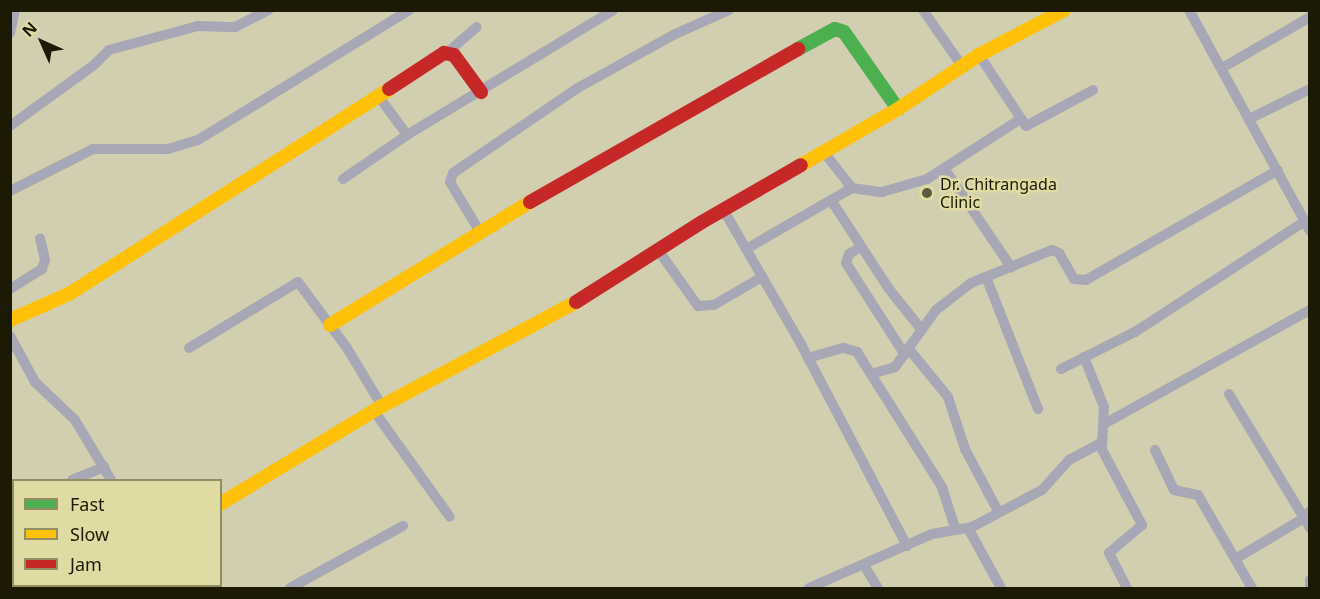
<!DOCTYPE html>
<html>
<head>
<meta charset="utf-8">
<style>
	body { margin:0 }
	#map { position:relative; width:1320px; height:599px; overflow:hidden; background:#d1cfb0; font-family:"Noto Sans",sans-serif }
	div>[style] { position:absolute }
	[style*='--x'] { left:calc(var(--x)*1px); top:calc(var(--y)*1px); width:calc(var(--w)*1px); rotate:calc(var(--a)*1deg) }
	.street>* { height:10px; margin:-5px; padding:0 5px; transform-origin:5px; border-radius:5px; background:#a7a7b6 }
	.fast>* { height:14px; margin:-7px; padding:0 7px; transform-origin:7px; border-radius:7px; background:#4caf50 }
	.slow>* { height:14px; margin:-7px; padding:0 7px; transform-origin:7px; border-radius:7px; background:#ffc107 }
	.jam>* { height:14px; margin:-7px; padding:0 7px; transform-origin:7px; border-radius:7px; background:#c62828 }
	.dots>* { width:16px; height:16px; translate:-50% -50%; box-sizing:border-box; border:3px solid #dfdba2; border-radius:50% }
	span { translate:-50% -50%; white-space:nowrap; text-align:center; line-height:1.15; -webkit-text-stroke:5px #dfdba2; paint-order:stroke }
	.poi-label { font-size:16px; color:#1c1a04 }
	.left { translate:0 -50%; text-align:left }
	.frame { position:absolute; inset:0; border:12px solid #1c1a04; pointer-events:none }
	.legend { position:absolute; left:12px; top:479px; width:210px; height:108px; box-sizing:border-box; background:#dfdba2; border:2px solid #918e63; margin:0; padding:8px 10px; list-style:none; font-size:18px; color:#1c1a04 }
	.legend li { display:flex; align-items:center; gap:12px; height:30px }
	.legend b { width:30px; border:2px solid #918e63 }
	.north { position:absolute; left:12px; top:12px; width:60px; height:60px; -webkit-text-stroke:4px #dfdba2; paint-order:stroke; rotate:315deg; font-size:16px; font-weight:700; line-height:24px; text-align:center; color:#1c1a04 }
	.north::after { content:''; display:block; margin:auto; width:21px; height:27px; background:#1c1a04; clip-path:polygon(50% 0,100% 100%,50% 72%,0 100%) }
</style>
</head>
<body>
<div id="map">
	<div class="street">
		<div style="--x:923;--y:10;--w:68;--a:55.1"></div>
		<div style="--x:1189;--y:10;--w:252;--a:61.3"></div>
		<div style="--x:10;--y:33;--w:24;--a:-78"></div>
		<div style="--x:448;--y:52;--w:38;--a:-41"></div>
		<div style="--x:979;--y:55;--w:85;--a:56.5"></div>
		<div style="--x:1026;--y:126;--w:76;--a:-28.2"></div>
		<div style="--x:1222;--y:68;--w:102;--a:-30.1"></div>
		<div style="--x:377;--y:94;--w:51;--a:53.8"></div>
		<div style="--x:1249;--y:119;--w:68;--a:-26.2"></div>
		<div style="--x:10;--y:126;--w:104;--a:-36"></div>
		<div style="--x:94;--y:65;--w:21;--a:-45"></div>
		<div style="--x:109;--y:50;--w:92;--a:-15.1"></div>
		<div style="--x:198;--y:26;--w:37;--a:2"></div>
		<div style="--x:235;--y:27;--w:38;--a:-27"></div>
		<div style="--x:823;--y:151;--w:47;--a:51.9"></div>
		<div style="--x:852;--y:188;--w:30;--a:8"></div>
		<div style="--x:882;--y:192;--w:47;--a:-16.1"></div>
		<div style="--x:927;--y:179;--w:109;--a:-32.7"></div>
		<div style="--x:944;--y:168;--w:120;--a:55.9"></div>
		<div style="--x:343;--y:179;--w:78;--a:-34.5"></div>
		<div style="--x:407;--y:135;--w:241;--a:-31.2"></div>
		<div style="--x:10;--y:191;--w:93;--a:-26.8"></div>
		<div style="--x:93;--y:149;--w:75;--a:0"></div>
		<div style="--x:168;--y:149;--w:31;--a:-17"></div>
		<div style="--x:198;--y:140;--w:248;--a:-31.6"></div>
		<div style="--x:831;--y:200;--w:106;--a:56.9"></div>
		<div style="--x:889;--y:289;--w:51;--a:51.3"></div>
		<div style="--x:723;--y:209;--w:158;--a:60"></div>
		<div style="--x:802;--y:346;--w:226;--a:62.3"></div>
		<div style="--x:480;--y:232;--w:58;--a:-121"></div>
		<div style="--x:450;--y:182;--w:9;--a:-72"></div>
		<div style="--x:453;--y:173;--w:149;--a:-34.3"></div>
		<div style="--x:576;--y:89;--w:111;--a:-29.1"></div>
		<div style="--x:673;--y:35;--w:61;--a:-24.1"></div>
		<div style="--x:861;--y:247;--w:14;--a:150"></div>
		<div style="--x:849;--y:254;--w:9;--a:108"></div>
		<div style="--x:846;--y:263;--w:109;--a:57.3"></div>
		<div style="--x:746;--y:249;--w:122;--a:-29.9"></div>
		<div style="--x:658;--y:250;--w:69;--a:54.5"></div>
		<div style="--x:698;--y:306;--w:16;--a:-4"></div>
		<div style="--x:714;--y:305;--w:56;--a:-30.3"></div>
		<div style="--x:986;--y:277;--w:142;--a:68.5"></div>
		<div style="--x:10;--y:289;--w:38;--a:-32"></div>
		<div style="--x:42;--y:269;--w:9;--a:-72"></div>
		<div style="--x:45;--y:260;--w:22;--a:-103"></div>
		<div style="--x:10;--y:336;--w:52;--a:61.5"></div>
		<div style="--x:35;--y:382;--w:55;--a:43.5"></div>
		<div style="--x:75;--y:420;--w:70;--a:59"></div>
		<div style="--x:189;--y:348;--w:127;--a:-31.2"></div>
		<div style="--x:298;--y:282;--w:82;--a:53.4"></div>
		<div style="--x:347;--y:348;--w:68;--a:58.9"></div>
		<div style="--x:909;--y:349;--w:62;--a:50.9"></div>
		<div style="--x:948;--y:397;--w:55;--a:71.9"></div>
		<div style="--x:965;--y:449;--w:70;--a:62"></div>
		<div style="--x:1084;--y:357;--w:54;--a:68.2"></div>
		<div style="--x:1104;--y:407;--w:38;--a:93"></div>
		<div style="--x:808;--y:358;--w:37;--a:-16"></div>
		<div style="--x:844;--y:348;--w:14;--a:17"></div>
		<div style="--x:857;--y:352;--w:160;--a:57.8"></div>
		<div style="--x:942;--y:487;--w:43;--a:72.4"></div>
		<div style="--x:1061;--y:369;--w:83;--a:-26.6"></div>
		<div style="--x:1135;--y:332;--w:203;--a:-33.1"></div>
		<div style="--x:871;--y:374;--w:25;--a:-16"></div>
		<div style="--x:895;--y:367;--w:70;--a:-54.3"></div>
		<div style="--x:936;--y:310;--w:44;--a:-37.6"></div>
		<div style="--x:971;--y:283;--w:87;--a:-22.2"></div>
		<div style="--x:1052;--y:250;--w:8;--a:23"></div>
		<div style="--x:1059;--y:253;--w:30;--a:60"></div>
		<div style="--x:1074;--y:279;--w:12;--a:5"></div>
		<div style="--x:1086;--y:280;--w:221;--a:-29.8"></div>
		<div style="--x:1229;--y:394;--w:157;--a:58.8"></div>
		<div style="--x:374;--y:411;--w:130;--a:54.4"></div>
		<div style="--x:1104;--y:424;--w:235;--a:-29"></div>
		<div style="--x:1155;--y:450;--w:44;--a:64.6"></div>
		<div style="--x:1174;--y:490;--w:25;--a:12"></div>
		<div style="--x:1198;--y:495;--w:108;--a:59.9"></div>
		<div style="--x:72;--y:480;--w:35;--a:-22"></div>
		<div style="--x:10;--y:507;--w:4;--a:-27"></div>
		<div style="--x:968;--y:528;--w:68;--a:61.2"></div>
		<div style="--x:1237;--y:558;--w:78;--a:-30.8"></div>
		<div style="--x:1304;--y:518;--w:9;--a:-49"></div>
		<div style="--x:864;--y:565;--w:27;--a:59"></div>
		<div style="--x:1310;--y:580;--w:8;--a:90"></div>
		<div style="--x:185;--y:586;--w:3;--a:45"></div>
		<div style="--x:89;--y:588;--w:4;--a:-27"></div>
		<div style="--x:290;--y:588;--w:129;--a:-28.8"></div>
		<div style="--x:809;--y:588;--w:134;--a:-23.7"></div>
		<div style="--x:932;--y:534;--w:41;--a:-9.9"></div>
		<div style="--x:972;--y:527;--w:79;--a:-27.9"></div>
		<div style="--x:1042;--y:490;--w:40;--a:-48"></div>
		<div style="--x:1069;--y:460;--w:34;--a:-28"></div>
		<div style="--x:1099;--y:444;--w:92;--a:62"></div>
		<div style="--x:1142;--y:525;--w:43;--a:139.7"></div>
		<div style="--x:1109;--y:553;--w:39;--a:63"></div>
	</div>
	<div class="fast">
		<div style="--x:798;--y:49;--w:42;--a:-28.4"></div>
		<div style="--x:835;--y:29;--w:9;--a:18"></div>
		<div style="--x:844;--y:32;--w:94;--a:55"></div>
	</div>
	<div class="slow">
		<div style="--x:801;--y:165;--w:112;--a:-30"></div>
		<div style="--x:898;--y:109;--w:97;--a:-33.7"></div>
		<div style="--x:979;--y:55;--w:96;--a:-27.9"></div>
		<div style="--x:10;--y:320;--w:64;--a:-23.8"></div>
		<div style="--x:69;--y:294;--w:380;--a:-32.6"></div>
		<div style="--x:330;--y:325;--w:235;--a:-31.6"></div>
		<div style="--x:220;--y:504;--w:189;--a:-31.2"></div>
		<div style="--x:382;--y:406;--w:220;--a:-28.2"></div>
	</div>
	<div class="jam">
		<div style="--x:389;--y:89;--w:66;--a:-33.2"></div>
		<div style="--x:444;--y:53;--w:10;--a:11"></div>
		<div style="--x:454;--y:55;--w:46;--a:53.9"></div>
		<div style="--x:530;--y:202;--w:309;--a:-29.7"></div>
		<div style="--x:576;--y:302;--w:149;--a:-32.4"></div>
		<div style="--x:702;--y:222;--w:114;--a:-29.9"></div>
	</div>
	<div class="dots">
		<div style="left:927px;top:193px;background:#5b5940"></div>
	</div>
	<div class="poi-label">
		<span class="left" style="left:940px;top:193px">Dr. Chitrangada<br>Clinic</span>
	</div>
	<div class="frame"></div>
	<ul class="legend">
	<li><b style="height:8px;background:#4caf50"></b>Fast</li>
	<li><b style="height:8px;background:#ffc107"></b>Slow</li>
	<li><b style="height:8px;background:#c62828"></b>Jam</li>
	</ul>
	<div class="north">N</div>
</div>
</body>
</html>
